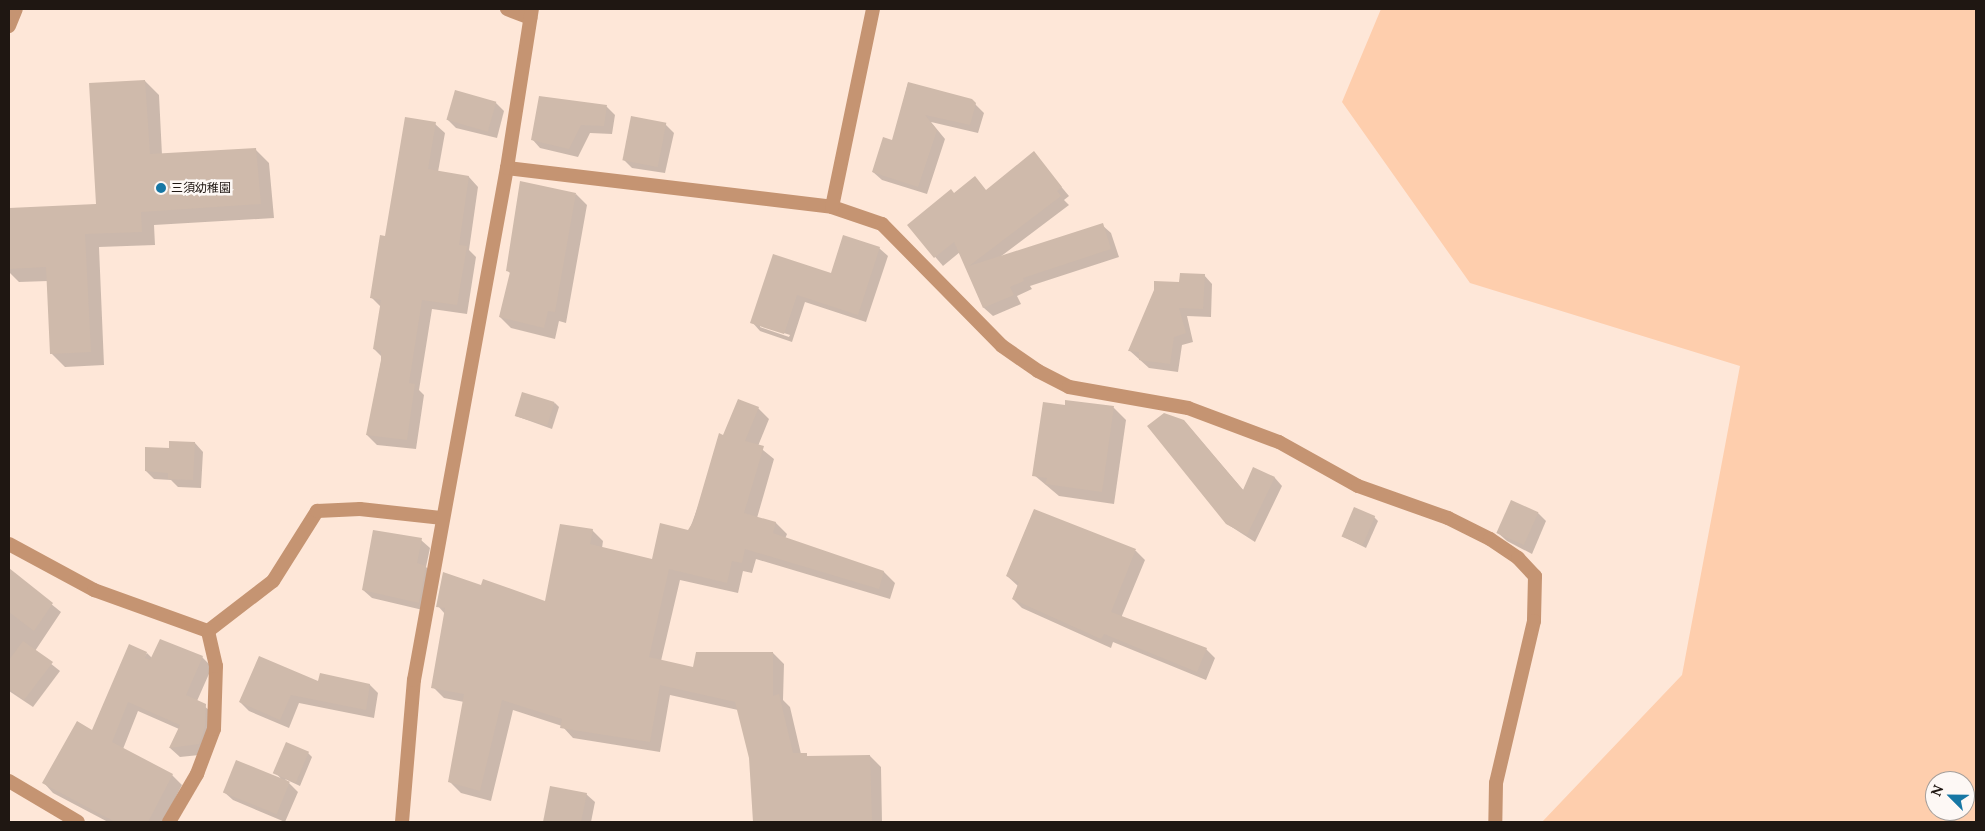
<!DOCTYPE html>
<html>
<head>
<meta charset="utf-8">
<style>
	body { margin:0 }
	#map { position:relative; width:1985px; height:831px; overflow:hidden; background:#fee7d8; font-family:Lora,"Noto Sans JP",serif }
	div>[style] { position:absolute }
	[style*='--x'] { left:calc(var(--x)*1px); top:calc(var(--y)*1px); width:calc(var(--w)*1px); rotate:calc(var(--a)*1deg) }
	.green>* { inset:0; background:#fecead }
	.shadow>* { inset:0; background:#0003 }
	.building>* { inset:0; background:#cfbaab; transform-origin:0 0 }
	.minor>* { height:14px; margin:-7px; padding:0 7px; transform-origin:7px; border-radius:7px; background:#c59472 }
	.dots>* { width:14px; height:14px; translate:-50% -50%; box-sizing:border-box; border:2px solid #fdf8f5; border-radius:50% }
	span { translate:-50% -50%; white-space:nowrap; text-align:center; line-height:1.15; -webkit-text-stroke:5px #fdf8f5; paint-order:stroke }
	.poi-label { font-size:12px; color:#1f1712 }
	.left { translate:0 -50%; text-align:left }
	.frame { position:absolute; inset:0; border:10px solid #1f1712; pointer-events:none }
	.north { position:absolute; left:1925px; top:771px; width:50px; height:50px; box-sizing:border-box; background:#fdf8f5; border:1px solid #a49e9a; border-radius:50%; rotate:293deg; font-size:14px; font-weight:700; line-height:20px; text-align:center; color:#1f1712 }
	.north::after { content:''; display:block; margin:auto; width:18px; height:22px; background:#1777a4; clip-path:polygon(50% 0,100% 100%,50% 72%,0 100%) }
</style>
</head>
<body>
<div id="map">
	<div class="green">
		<div style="clip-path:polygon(evenodd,1381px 9px,1976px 9px,1976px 822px,1542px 822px,1682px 675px,1740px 366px,1470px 283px,1342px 102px,1381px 9px,1935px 781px,1965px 781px,1965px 811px,1935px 811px,1935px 781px)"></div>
	</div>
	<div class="shadow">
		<div style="clip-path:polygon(145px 81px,159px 95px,162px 155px,255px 149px,269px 163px,274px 218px,154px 225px,155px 245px,99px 247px,104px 365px,65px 367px,51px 353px,48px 281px,19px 282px,9px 272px,9px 209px,98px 205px)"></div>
		<div style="clip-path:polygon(908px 83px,971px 100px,984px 113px,978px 133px,931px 122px,945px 139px,927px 194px,882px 180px,873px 172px,893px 142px)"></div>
		<div style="clip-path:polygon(540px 97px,607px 107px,615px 115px,612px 134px,590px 133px,578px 157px,540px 148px,532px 139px)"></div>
		<div style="clip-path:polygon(496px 103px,504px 111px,497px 138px,456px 128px,447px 119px)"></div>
		<div style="clip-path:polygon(435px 124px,445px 133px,438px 172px,469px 177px,478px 187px,469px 250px,476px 257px,467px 314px,432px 309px,419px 390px,424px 395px,416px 449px,377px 445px,367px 435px,382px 357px,374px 349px,381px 307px,371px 297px,386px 237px)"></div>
		<div style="clip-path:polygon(665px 124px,674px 133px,665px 173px,632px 168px,624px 160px)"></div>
		<div style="clip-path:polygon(1033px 153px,1069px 196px,1064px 200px,1069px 205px,1000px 257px,1102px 225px,1111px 233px,1119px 257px,1030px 286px,1032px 289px,1017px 296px,1021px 304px,993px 316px,984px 308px,960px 252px,943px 266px,908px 225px,955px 194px,986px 191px)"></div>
		<div style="clip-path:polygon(576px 194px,587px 205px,566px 323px,559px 321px,555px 339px,511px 328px,500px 317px,511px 274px,508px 271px)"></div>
		<div style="clip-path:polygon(evenodd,879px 248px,888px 256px,866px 322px,805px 302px,792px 342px,760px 331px,752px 322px,774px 256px,831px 275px,879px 248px,760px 325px,790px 335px,789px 337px,760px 327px,760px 325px)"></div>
		<div style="clip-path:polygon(1204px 275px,1212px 284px,1211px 317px,1187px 316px,1193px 342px,1182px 345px,1178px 372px,1149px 368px,1130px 351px,1181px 283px)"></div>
		<div style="clip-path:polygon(555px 403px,559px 407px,552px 429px,516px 416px)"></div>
		<div style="clip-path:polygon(1066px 406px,1114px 408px,1126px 420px,1114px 504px,1059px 496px,1034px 475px)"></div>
		<div style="clip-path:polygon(758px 408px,769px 419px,758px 446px,774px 459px,757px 518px,776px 523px,787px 534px,785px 539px,884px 572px,895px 583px,890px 599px,756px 559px,752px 573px,743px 571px,738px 593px,680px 580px,661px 661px,694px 669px,773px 653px,784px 664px,783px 700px,790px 707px,801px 754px,810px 758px,870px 756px,881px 767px,882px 822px,754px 822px,750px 758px,738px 710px,670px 695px,660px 752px,573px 738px,562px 726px,513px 710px,491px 801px,461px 793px,450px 782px,464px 702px,444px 698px,433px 687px,445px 614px,438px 606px,481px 587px,546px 603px,592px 530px,603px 541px,602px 548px,653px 560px,689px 531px,724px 436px)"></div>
		<div style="clip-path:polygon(1184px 421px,1244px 491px,1254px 469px,1275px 478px,1282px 486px,1255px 542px,1227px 524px)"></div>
		<div style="clip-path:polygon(195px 443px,203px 452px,201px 488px,178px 487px,171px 480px,154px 479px,146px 471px,170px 450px)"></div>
		<div style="clip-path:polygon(1512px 502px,1538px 513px,1546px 521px,1532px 554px,1507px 541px,1498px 533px)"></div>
		<div style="clip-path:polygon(1035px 511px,1136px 551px,1145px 560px,1121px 618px,1206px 649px,1215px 658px,1206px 680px,1113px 642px,1111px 648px,1022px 608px,1013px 599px,1018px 586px,1007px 576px)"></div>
		<div style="clip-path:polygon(1374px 517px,1378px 521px,1366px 548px,1342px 536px)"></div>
		<div style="clip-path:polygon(421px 540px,430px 548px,426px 567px,434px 575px,427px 611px,372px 598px,363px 590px)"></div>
		<div style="clip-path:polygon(12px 572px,61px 612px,35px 651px,60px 671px,33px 707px,9px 691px,9px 577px)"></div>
		<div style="clip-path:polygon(147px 653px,152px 658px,202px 657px,212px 667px,197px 701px,216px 715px,209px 754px,180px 757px,170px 748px,179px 729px,138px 711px,123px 749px,172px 775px,182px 785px,163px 822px,108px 822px,53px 793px,44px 783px,93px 731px)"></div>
		<div style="clip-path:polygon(319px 683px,370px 685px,378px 693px,374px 718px,299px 703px,289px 728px,249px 711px,240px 702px)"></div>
		<div style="clip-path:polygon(308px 753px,312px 757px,300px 786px,285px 779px,298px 792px,285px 822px,233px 800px,224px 792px,283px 781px,275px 772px)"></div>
		<div style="clip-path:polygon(551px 788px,586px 794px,595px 802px,591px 822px,544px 822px)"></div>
	</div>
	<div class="building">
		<div style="clip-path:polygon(145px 80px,150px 154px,256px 148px,261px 204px,141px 212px,142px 232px,85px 234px,91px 352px,50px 354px,46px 267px,9px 269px,9px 208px,96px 204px,89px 83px)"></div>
		<div style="clip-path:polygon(908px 82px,972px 99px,976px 103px,970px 125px,925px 115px,937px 130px,918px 187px,872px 172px,883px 137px,892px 140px)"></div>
		<div style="left:455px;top:90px;width:43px;height:31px;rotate:16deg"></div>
		<div style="clip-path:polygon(539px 96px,607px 105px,604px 126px,581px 125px,569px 149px,531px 140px)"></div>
		<div style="left:631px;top:116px;width:36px;height:45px;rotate:11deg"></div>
		<div style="clip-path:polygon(405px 117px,436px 122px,428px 169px,469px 176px,459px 245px,467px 246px,457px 305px,422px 300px,409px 383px,415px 384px,407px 440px,366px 435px,381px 360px,381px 351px,373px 349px,381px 300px,370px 298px,380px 235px,385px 236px)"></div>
		<div style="clip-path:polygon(1034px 151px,1062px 187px,1057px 191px,1061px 196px,969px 266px,1103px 223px,1111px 249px,1023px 278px,1024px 281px,1010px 287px,1014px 295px,983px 308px,954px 242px,934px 258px,907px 225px,951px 189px,954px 193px,975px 176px,986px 190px)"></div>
		<div style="clip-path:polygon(520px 181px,576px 193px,555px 312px,548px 311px,544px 328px,499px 317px,510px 272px,506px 271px)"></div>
		<div style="clip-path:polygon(843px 235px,880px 247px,858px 315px,797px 295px,784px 334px,750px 323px,773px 254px,831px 273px)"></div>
		<div style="clip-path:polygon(1180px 273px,1205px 274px,1203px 309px,1179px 308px,1186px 333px,1174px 337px,1170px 364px,1139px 360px,1139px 352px,1128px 351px,1154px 290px,1154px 281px,1179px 282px)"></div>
		<div style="left:522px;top:392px;width:34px;height:25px;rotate:17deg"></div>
		<div style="clip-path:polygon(738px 399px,759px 407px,745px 441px,764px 446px,744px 513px,776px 522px,773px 533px,884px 571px,879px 589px,745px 549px,742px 563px,732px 561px,727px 583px,669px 569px,649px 657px,693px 667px,696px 652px,773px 652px,773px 696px,779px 694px,793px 753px,807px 753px,807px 756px,870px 755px,872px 821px,753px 822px,749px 758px,735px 702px,660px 685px,650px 742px,560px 728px,562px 719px,502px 700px,480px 791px,448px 782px,464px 694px,431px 688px,445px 608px,436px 607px,443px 572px,481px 585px,483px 579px,545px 601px,560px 524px,593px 529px,590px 544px,652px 559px,660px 523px,688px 530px,693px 522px,719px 433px,723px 435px)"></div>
		<div style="clip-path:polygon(1065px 400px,1114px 406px,1102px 492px,1045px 484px,1047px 478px,1032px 476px,1043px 402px,1065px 405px)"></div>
		<div style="clip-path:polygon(1164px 413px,1184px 420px,1243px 490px,1253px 467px,1275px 477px,1247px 535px,1226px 524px,1147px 426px)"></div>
		<div style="clip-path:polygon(169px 441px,195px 442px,193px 480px,168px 479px,168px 473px,145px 471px,145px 447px,169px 448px)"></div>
		<div style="left:1511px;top:500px;width:30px;height:36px;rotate:24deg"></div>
		<div style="left:1354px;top:507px;width:23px;height:32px;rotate:23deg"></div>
		<div style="clip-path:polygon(1034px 509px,1136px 549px,1111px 612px,1207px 648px,1197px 672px,1104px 634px,1101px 639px,1012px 599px,1019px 582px,1006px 576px)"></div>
		<div style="clip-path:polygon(373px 530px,422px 538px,417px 563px,426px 566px,419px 603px,362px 590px)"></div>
		<div style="clip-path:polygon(9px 568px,53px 603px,34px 631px,9px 612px)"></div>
		<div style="clip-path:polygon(160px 639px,203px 656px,186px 695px,206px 704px,205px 727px,199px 744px,169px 748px,180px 725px,128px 702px,112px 742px,173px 774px,148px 822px,115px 822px,42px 783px,77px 721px,92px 730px,129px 644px,147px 652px,145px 658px,150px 660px)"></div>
		<div style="clip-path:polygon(23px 641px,53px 662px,24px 700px,9px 689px,9px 660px)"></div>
		<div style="clip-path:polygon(259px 656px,318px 681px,320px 673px,370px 684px,366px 710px,291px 695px,280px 720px,239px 702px)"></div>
		<div style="left:286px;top:742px;width:25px;height:34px;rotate:23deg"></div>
		<div style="left:236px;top:760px;width:58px;height:35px;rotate:22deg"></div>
		<div style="clip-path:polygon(550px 786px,587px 793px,581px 822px,543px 822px)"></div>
	</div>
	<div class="minor">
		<div style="--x:507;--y:9;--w:25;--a:21"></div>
		<div style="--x:9;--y:26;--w:18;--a:-68"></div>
		<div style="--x:507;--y:168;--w:327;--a:6.8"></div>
		<div style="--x:832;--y:207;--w:53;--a:18.8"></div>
		<div style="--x:882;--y:224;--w:171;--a:45.5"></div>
		<div style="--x:1002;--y:346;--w:44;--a:34.8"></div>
		<div style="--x:1038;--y:371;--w:35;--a:27"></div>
		<div style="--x:1069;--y:387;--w:121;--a:10"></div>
		<div style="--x:1188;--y:408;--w:97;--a:20.5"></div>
		<div style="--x:1279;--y:442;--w:90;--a:29.1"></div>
		<div style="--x:1358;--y:486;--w:96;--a:19.6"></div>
		<div style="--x:1448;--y:518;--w:47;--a:26.6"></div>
		<div style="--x:1490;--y:539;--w:34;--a:34"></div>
		<div style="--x:1518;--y:558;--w:25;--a:47"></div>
		<div style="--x:1535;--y:576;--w:45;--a:91.3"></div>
		<div style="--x:1534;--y:621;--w:166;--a:103.2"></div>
		<div style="--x:1496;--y:783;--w:39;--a:91"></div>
		<div style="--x:832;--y:207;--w:202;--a:-78.3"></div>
		<div style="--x:9;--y:544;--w:97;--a:28.4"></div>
		<div style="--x:94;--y:590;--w:121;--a:19.8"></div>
		<div style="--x:208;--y:631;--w:82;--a:-37.6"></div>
		<div style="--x:273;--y:581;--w:83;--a:-57.8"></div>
		<div style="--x:317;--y:511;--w:43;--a:-2.7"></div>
		<div style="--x:360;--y:509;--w:81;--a:6.3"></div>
		<div style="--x:9;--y:781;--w:80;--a:30.7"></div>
		<div style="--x:169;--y:822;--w:56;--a:-59.7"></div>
		<div style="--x:197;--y:774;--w:48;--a:-69.3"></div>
		<div style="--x:214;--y:729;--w:63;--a:-88.2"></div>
		<div style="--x:216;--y:666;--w:36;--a:-103"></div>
		<div style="--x:402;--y:822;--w:143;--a:-85.2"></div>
		<div style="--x:414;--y:680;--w:520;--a:-79.71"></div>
		<div style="--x:507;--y:168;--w:161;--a:-81.1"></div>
	</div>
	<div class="dots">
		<div style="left:161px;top:188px;background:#1777a4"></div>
	</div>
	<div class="poi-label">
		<span class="left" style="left:171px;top:188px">三須幼稚園</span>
	</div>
	<div class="frame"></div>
	<div class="north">N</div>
</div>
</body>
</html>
